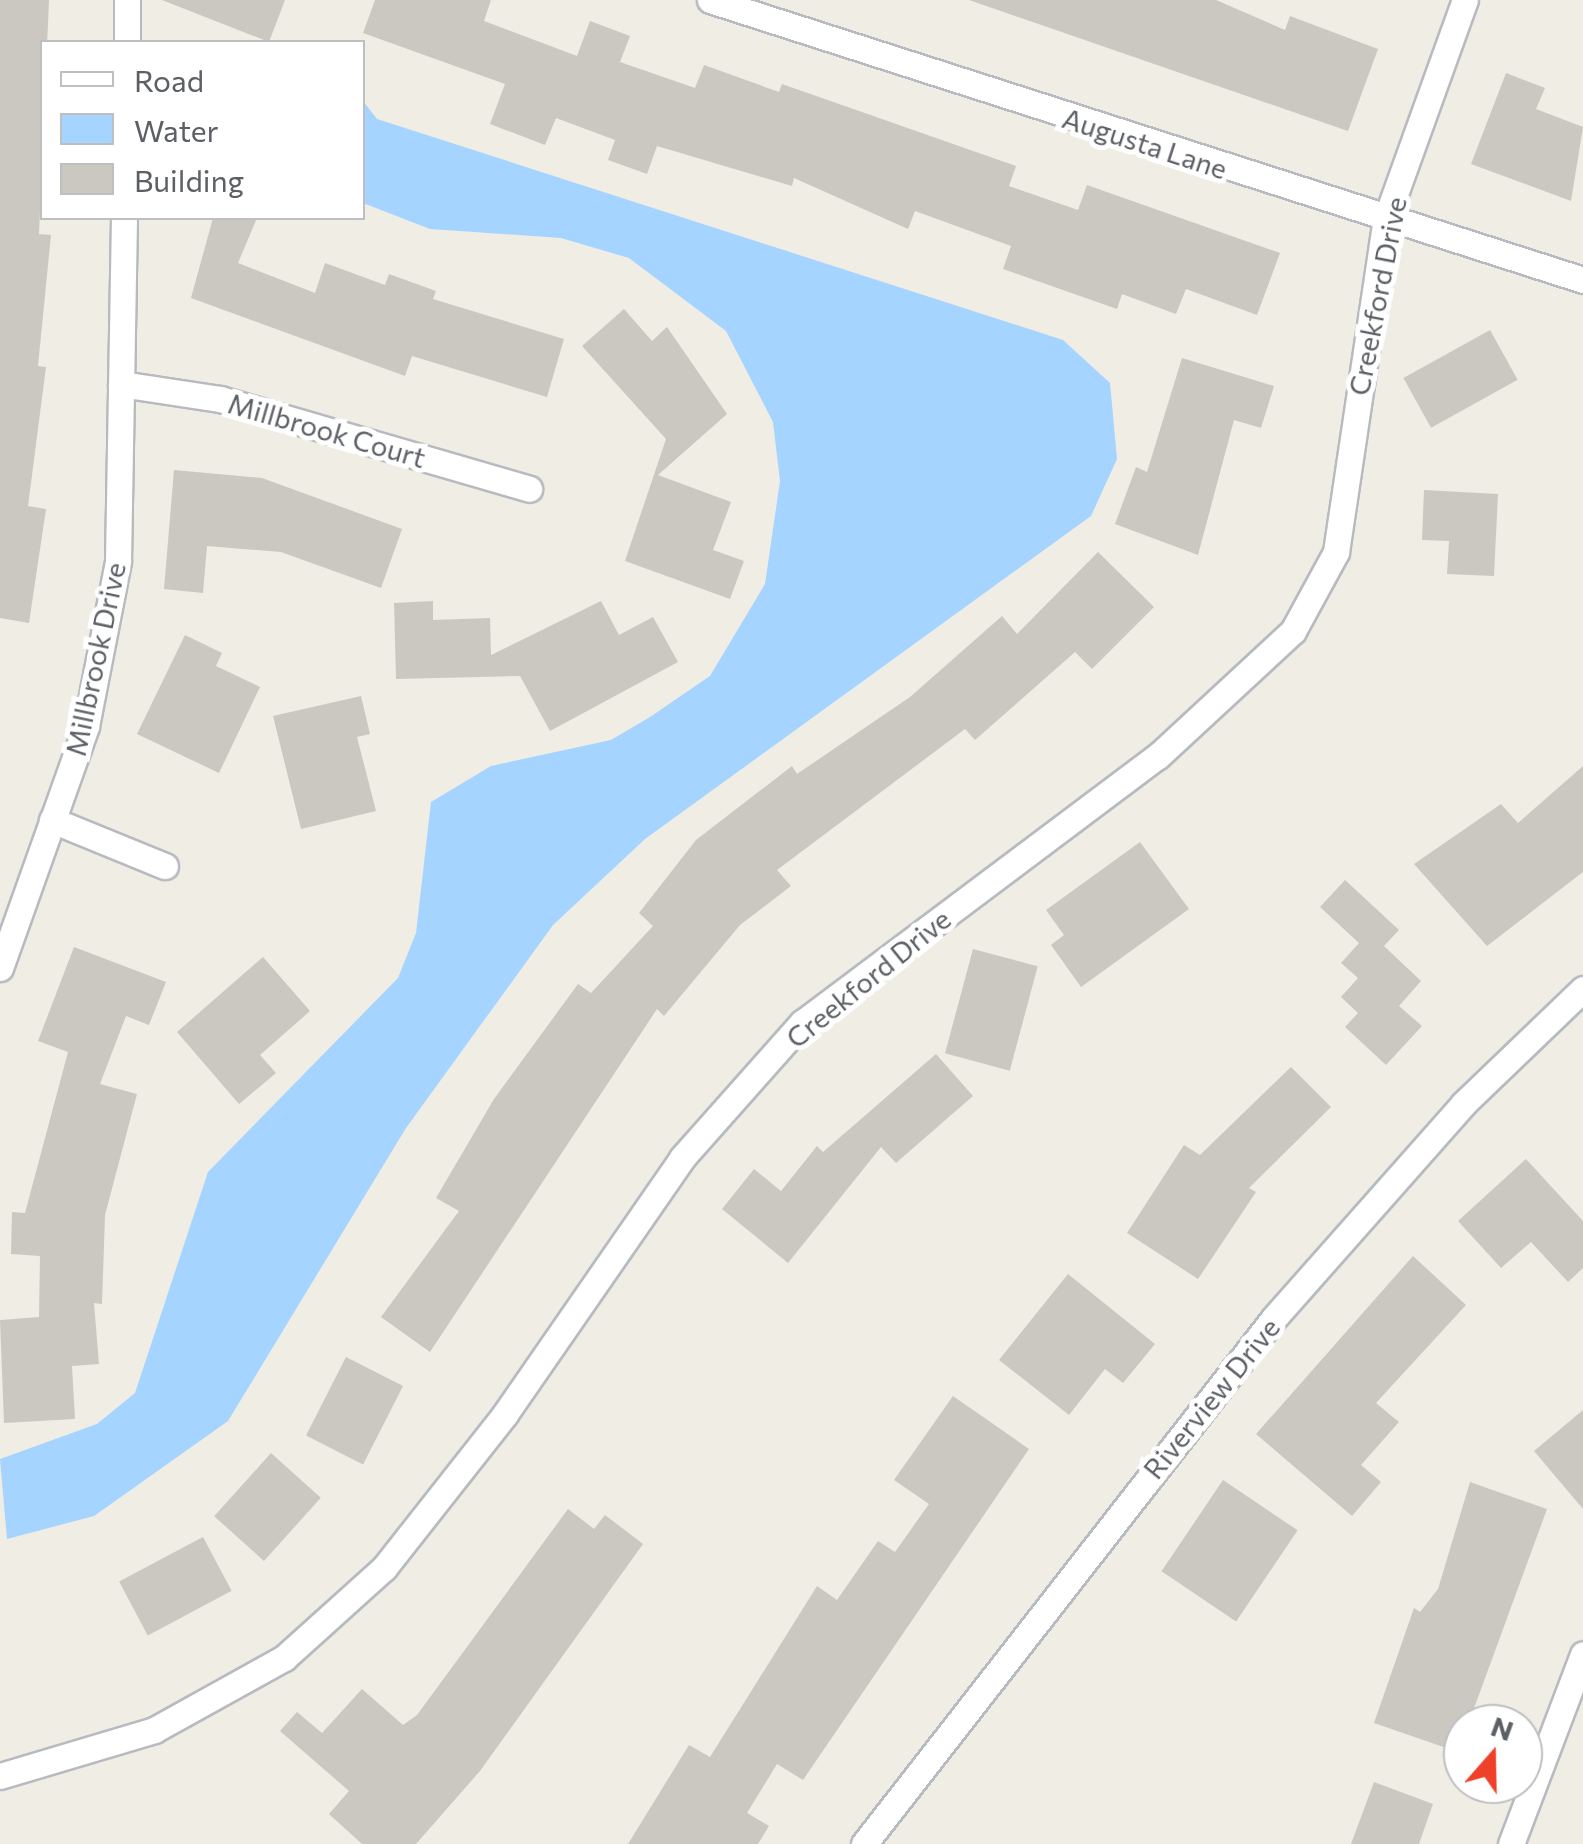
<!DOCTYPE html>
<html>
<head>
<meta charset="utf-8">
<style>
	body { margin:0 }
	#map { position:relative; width:1583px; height:1844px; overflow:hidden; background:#efede4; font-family:Commissioner,sans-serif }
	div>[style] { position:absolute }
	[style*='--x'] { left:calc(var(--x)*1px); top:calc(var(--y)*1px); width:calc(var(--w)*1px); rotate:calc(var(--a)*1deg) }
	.water>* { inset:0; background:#a4d4ff }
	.building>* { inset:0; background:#cac8c1; transform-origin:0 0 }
	.roads { filter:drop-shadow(2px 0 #b7babe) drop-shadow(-2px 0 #b7babe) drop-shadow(0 2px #b7babe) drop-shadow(0 -2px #b7babe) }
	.minor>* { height:25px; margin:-12.5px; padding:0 12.5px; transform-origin:12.5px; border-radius:12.5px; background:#fff }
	span { translate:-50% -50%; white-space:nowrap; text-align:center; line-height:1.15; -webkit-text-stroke:10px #fff; paint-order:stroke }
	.street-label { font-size:28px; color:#5c6065 }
	.legend { position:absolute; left:40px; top:40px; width:325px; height:180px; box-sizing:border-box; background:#fff; border:2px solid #bebfc1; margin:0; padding:12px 18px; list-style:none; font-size:30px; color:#5c6065 }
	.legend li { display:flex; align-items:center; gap:20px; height:50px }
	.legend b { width:50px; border:2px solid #bebfc1 }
	.north { position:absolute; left:1443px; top:1704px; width:100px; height:100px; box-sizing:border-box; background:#fff; border:2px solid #bebfc1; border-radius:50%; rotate:20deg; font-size:28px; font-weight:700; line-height:40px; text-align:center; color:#5c6065 }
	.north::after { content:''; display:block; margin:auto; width:35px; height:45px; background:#ef402a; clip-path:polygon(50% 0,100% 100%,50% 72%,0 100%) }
</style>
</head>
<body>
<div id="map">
	<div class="water">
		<div style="clip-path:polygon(363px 101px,377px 119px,1063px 340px,1110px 383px,1117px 459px,1091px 516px,645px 839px,553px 925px,406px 1128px,228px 1421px,94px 1516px,7px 1539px,0 1459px,97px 1424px,135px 1393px,208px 1172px,398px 978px,416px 933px,431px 802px,491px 766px,611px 740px,650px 717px,710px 676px,765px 584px,780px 481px,773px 422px,726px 331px,629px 258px,561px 238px,430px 229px,363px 203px)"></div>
	</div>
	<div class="building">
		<div style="clip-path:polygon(0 0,49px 0,39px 234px,51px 235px,38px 366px,46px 367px,28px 506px,46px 509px,29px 623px,0 618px)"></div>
		<div style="clip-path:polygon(162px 0,285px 0,269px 42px)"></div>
		<div style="clip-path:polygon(375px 0,491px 0,484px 21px,577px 56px,590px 21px,630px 36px,620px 62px,695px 88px,704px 65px,779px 92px,782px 84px,1016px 166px,1009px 186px,1078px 210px,1087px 185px,1280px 253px,1257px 315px,1186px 289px,1176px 314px,1122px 294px,1117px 309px,1003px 269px,1011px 246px,915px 211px,908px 229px,794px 178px,792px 186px,657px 146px,647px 174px,608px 160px,615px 140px,556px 118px,545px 145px,490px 124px,505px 84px,363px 33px)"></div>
		<div style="clip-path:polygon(969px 0,1216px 0,1285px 30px,1290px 16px,1378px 49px,1348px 131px)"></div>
		<div style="clip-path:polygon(1506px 73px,1545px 88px,1536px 109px,1583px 127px,1571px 201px,1471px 164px)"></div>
		<div style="clip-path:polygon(213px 218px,257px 218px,238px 263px,315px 293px,325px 263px,385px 285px,389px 274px,436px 291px,433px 299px,564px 339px,547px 397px,412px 356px,405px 376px,191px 298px)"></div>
		<div style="clip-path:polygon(624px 309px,652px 341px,667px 327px,727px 414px,658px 475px,731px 502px,713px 550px,744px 561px,730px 599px,625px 561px,666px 439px,582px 346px)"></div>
		<div style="left:1490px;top:330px;width:57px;height:99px;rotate:61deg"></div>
		<div style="clip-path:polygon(1182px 358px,1274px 386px,1261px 428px,1234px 420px,1198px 555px,1115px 524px,1136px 467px,1147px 472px)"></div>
		<div style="clip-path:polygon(174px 470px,262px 478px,402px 529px,381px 588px,281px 552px,207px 546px,203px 593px,164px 589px)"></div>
		<div style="clip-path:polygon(1424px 490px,1498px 494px,1494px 576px,1447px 574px,1449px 541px,1422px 540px)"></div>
		<div style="clip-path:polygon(1098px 552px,1154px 607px,1092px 669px,1075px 652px,975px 740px,965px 729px,777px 870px,791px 886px,740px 925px,664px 1016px,657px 1009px,430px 1352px,381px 1317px,459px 1211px,436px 1198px,494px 1099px,578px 984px,591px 993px,653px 926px,639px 913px,696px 840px,792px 766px,797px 774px,910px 697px,1002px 616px,1017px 634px)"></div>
		<div style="clip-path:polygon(433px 601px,433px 620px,490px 618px,491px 655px,601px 601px,619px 635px,653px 617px,678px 662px,550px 731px,520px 676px,396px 679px,394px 603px)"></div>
		<div style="clip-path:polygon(185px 635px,222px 653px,216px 666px,260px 687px,219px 773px,137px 734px)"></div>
		<div style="clip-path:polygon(361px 696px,370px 734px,357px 737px,376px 811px,301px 829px,273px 716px)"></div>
		<div style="clip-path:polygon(1583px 766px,1583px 872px,1487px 946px,1414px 864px,1501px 804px,1518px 823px)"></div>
		<div style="clip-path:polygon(1140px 842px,1189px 909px,1081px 987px,1051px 945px,1064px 935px,1046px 910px)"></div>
		<div style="clip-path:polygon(1345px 880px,1399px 930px,1384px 946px,1421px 981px,1399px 1006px,1422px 1026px,1386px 1065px,1345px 1027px,1358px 1013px,1341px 997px,1358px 978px,1341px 963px,1359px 943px,1320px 907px)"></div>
		<div style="clip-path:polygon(74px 947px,166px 982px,149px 1025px,126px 1016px,100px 1084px,137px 1094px,105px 1215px,102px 1304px,94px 1303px,99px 1364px,72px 1366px,75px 1419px,4px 1423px,0 1320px,39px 1317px,40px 1256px,11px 1254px,12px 1212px,25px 1213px,68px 1052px,38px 1041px)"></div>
		<div style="left:973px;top:949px;width:67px;height:108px;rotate:15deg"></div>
		<div style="clip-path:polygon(263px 957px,310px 1011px,260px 1055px,276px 1073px,239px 1104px,177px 1032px)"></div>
		<div style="clip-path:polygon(936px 1054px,973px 1096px,896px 1163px,881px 1147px,788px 1263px,722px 1209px,754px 1169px,781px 1191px,817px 1146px,823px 1152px)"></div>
		<div style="clip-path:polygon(1291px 1067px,1331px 1107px,1249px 1188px,1256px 1192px,1198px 1279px,1127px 1233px,1184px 1145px,1200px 1155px)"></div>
		<div style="clip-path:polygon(1526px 1159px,1583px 1221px,1583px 1268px,1568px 1282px,1531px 1242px,1501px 1268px,1458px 1221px)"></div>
		<div style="clip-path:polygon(1413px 1256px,1466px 1305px,1376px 1403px,1399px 1422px,1361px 1465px,1381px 1482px,1352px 1516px,1256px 1434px)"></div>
		<div style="clip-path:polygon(1068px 1274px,1155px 1344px,1123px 1383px,1105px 1369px,1069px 1415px,999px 1360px)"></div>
		<div style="left:346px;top:1357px;width:64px;height:88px;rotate:27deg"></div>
		<div style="clip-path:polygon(953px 1396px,1029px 1449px,803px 1780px,777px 1764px,747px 1813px,769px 1826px,758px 1844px,628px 1844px,689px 1745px,710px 1757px,817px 1586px,837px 1600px,878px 1541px,895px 1552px,929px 1504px,894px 1480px)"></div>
		<div style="clip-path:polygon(1583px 1410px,1583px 1509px,1534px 1451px)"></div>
		<div style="left:271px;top:1453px;width:67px;height:85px;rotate:42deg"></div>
		<div style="left:1223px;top:1480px;width:90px;height:110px;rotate:34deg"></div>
		<div style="clip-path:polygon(1470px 1482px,1547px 1509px,1458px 1752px,1374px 1723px,1414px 1608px,1420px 1612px,1438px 1589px)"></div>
		<div style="clip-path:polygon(568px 1509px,594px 1529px,605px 1515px,643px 1544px,480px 1771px,416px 1844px,362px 1844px,329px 1814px,349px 1791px,280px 1731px,297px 1712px,322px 1733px,362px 1689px,403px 1725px,417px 1715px)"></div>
		<div style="left:203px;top:1537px;width:61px;height:95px;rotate:62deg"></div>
		<div style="clip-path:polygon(1374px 1782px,1433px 1804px,1419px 1844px,1351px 1844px)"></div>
	</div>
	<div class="roads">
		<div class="minor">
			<div style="--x:710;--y:0;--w:917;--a:17.78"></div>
			<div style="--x:127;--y:42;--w:42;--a:-90"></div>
			<div style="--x:121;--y:384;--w:100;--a:8.6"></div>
			<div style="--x:220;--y:399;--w:322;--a:16.2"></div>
			<div style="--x:52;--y:820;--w:122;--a:22.2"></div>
			<div style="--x:0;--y:968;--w:257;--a:-70.4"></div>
			<div style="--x:86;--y:726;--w:168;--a:-79"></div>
			<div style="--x:118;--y:561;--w:343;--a:-89"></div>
			<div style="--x:0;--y:1776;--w:161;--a:-16.6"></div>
			<div style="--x:154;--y:1730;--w:149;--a:-29"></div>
			<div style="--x:284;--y:1658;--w:135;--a:-42"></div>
			<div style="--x:384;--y:1568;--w:196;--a:-51.8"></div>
			<div style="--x:505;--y:1414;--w:311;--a:-55.3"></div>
			<div style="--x:682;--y:1158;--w:181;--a:-48.4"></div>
			<div style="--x:802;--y:1023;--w:445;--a:-36.9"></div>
			<div style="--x:1158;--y:756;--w:184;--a:-42.8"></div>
			<div style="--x:1293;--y:631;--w:90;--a:-61.4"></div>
			<div style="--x:1336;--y:552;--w:337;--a:-81.5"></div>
			<div style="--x:1386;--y:219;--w:233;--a:-70.2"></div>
			<div style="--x:864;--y:1844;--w:667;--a:-52.06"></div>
			<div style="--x:1274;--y:1318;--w:286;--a:-48.5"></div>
			<div style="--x:1463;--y:1104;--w:166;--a:-43.8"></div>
			<div style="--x:1511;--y:1844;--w:203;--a:-69.2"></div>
		</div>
	</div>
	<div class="street-label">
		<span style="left:1145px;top:143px;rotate:18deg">Augusta Lane</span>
		<span style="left:1377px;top:296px;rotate:-79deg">Creekford Drive</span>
		<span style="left:327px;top:430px;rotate:16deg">Millbrook Court</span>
		<span style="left:95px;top:659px;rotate:-78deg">Millbrook Drive</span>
		<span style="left:868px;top:978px;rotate:-39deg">Creekford Drive</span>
		<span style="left:1211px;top:1398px;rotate:-51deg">Riverview Drive</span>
	</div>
	<ul class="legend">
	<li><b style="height:12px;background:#fff"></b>Road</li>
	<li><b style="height:28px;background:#a4d4ff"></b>Water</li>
	<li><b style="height:28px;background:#cac8c1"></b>Building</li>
	</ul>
	<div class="north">N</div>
</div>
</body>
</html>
